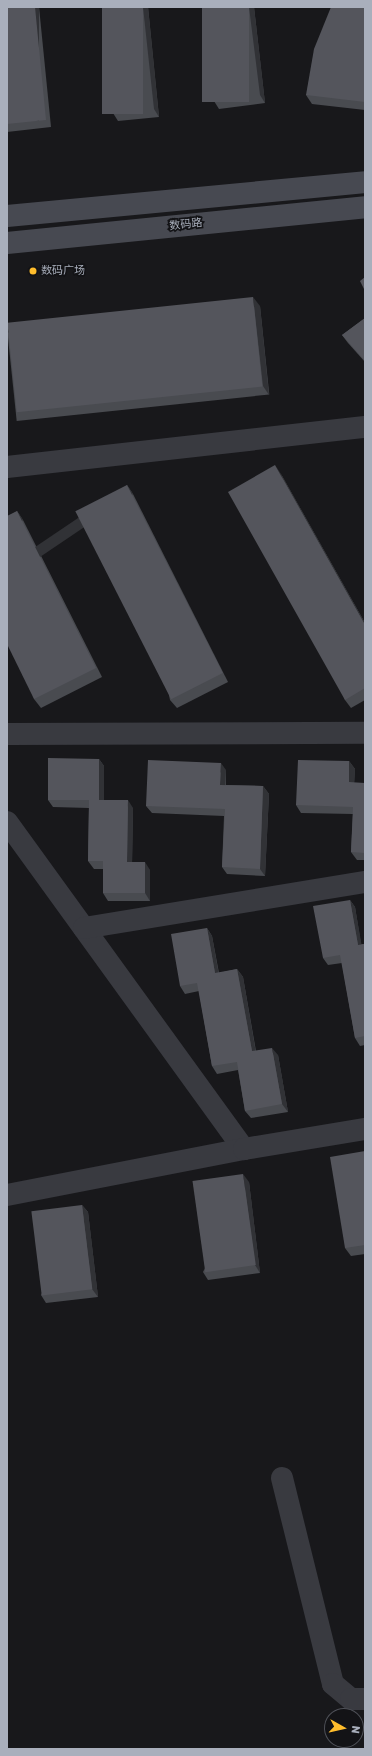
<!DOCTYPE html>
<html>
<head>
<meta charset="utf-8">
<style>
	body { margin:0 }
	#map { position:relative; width:372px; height:1756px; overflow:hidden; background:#18181b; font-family:Rubik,"Noto Sans SC",sans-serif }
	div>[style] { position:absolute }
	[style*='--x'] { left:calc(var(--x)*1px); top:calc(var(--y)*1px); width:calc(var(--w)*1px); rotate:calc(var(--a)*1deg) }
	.minor>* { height:22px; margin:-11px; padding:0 11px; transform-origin:11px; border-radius:11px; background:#393a40 }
	.secondary>* { height:22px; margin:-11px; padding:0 11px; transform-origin:11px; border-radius:11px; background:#474951 }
	.wall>* { inset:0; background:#494b50; transform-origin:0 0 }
	.shaded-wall>* { inset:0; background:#313236; transform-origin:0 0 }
	.building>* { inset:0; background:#54555c; transform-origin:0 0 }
	.dots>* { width:11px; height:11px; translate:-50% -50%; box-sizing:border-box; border:2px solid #131316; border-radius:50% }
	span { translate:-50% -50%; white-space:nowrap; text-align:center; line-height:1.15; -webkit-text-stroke:3.5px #131316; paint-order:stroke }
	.street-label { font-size:11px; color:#a9afbc }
	.poi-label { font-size:11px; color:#a9afbc }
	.left { translate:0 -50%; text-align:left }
	.frame { position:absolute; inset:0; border:8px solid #a9afbc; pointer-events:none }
	.north { position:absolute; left:324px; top:1708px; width:40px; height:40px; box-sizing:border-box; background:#131316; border:1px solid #4f5158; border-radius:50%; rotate:98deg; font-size:11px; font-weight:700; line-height:16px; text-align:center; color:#a9afbc }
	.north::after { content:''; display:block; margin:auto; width:14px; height:18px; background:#ffbd2c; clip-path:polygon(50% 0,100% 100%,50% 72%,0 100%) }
</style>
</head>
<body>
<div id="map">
	<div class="minor">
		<div style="--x:7;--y:467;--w:360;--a:-6.4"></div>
		<div style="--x:7;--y:734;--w:358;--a:-0.2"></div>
		<div style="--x:7;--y:822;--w:404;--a:54.1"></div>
		<div style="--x:84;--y:928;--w:285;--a:-9.3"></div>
		<div style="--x:7;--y:1195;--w:241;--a:-11"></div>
		<div style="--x:244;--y:1149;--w:123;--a:-9.4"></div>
		<div style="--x:282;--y:1478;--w:212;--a:76.1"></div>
		<div style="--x:333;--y:1684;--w:23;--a:40"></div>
		<div style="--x:351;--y:1699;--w:14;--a:0"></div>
	</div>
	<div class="secondary">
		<div style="--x:7;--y:216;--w:360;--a:-5.4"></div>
		<div style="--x:7;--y:243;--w:360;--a:-5.7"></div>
	</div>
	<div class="wall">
		<div style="clip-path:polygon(7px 7px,39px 7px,51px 127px,7px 132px)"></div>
		<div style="clip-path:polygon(102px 7px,148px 7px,159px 117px,118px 121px,113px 113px)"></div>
		<div style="clip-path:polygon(202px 7px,254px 7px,265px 103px,219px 109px,214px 101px)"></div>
		<div style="clip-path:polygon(365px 7px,365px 110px,312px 104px,306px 95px)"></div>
		<div style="left:260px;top:306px;width:89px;height:254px;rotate:84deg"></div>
		<div style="clip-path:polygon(365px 318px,365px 362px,348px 343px,342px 335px)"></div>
		<div style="clip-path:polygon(281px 474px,365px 623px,365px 700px,351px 708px,345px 700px)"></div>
		<div style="clip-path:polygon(127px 485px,133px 494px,228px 682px,177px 708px,170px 700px)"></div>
		<div style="clip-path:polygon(17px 511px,23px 520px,102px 677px,41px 708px,34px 699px)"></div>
		<div style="clip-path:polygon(99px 759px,104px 766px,104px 800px,133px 808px,132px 862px,150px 870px,150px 901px,108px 901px,103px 893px,103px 869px,94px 869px,88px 861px,89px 808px,53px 807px,48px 800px)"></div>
		<div style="clip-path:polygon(349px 761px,355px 769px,354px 783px,365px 783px,365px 860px,357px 860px,351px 852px,353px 814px,301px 813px,296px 805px)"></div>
		<div style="clip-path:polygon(226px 770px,226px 785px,263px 786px,269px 794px,265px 876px,227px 874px,222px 867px,224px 816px,152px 813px,146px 806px)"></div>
		<div style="clip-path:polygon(350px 900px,355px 907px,361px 944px,365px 944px,365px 1045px,360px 1046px,355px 1038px,342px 963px,328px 965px,323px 958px)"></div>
		<div style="clip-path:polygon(207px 928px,212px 936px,219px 973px,237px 969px,243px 977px,256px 1051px,278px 1055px,288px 1112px,251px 1118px,245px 1111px,238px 1070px,217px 1074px,212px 1066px,199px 991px,185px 994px,180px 986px)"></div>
		<div style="clip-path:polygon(365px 1151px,365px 1254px,351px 1256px,345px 1248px)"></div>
		<div style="clip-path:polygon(249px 1182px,260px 1273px,208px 1280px,203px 1272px)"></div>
		<div style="clip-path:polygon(82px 1205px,88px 1212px,98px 1297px,46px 1303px,41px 1295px)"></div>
	</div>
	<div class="shaded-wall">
		<div style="left:35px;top:7px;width:4px;height:114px"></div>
		<div style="clip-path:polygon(143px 7px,148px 7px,159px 117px,154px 109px)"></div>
		<div style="clip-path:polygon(249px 7px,254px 7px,265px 103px,260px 95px)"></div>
		<div style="clip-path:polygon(253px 297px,260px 306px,269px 395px,263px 386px)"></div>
		<div style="clip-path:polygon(275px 465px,281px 474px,365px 623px,365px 625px)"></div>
		<div style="left:127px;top:485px;width:11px;height:211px;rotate:56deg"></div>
		<div style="left:17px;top:511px;width:11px;height:176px;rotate:56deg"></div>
		<div style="clip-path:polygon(99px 759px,104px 766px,104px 808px,99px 800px)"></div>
		<div style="clip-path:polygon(349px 761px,355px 769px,354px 790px,349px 782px)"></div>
		<div style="clip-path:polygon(221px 763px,226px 770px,225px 792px,220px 785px)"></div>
		<div style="clip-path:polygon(263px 786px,269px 794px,265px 876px,260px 869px)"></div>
		<div style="clip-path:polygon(128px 800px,133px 808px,132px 870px,127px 862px)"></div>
		<div style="clip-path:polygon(145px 862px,150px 870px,150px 901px,145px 893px)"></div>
		<div style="clip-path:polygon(350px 900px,355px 907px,363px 953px,358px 945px)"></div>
		<div style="clip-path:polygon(207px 928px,212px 936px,220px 981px,215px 973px)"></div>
		<div style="clip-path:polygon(237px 969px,243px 977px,257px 1059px,252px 1051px)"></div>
		<div style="clip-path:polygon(272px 1048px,278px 1055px,288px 1112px,282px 1104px)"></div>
		<div style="clip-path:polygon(243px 1174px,249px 1182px,260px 1273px,255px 1265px)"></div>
		<div style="clip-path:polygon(82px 1205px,88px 1212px,98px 1297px,92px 1289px)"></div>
	</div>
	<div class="building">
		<div style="clip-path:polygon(7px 7px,35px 7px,46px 120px,7px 124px)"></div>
		<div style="left:102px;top:7px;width:41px;height:107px"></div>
		<div style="left:202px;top:7px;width:47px;height:95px"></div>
		<div style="clip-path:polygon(331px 7px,365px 7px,365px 102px,306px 95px,314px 49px)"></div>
		<div style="clip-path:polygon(365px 277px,365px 291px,360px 281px)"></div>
		<div style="left:253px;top:297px;width:90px;height:247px;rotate:84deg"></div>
		<div style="clip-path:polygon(365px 318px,365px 361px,342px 335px)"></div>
		<div style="clip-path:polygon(275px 465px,365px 625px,365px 688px,345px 700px,228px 492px)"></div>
		<div style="left:127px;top:485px;width:211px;height:58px;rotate:63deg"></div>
		<div style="clip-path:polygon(17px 511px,96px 668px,34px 699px,7px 644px,7px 516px)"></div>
		<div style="clip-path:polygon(48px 758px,99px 759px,99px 800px,128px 800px,127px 862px,145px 862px,145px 893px,103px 893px,103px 861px,88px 861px,89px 800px,48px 800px)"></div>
		<div style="clip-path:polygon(148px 760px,221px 763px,220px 785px,263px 786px,260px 869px,222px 867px,225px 809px,146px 806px)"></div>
		<div style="clip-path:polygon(298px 760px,349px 761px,349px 782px,365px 783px,365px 853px,351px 852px,353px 807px,296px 805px)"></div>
		<div style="clip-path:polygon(350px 900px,358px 945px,365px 944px,365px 1036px,355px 1038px,340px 955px,323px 958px,313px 906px)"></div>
		<div style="clip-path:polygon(207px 928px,215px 973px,237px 969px,252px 1051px,272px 1048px,282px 1104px,245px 1111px,237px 1062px,212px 1066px,197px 983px,180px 986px,171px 934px)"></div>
		<div style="clip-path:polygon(365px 1151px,365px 1245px,345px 1248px,330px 1157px)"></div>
		<div style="left:243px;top:1174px;width:92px;height:51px;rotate:82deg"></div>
		<div style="left:82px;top:1205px;width:85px;height:51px;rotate:83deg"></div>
	</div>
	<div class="dots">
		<div style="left:33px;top:271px;background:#ffbd2c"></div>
	</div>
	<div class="street-label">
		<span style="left:186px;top:225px;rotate:-6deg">数码路</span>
	</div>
	<div class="poi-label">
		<span class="left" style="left:41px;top:271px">数码广场</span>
	</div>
	<div class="frame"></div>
	<div class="north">N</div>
</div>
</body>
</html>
